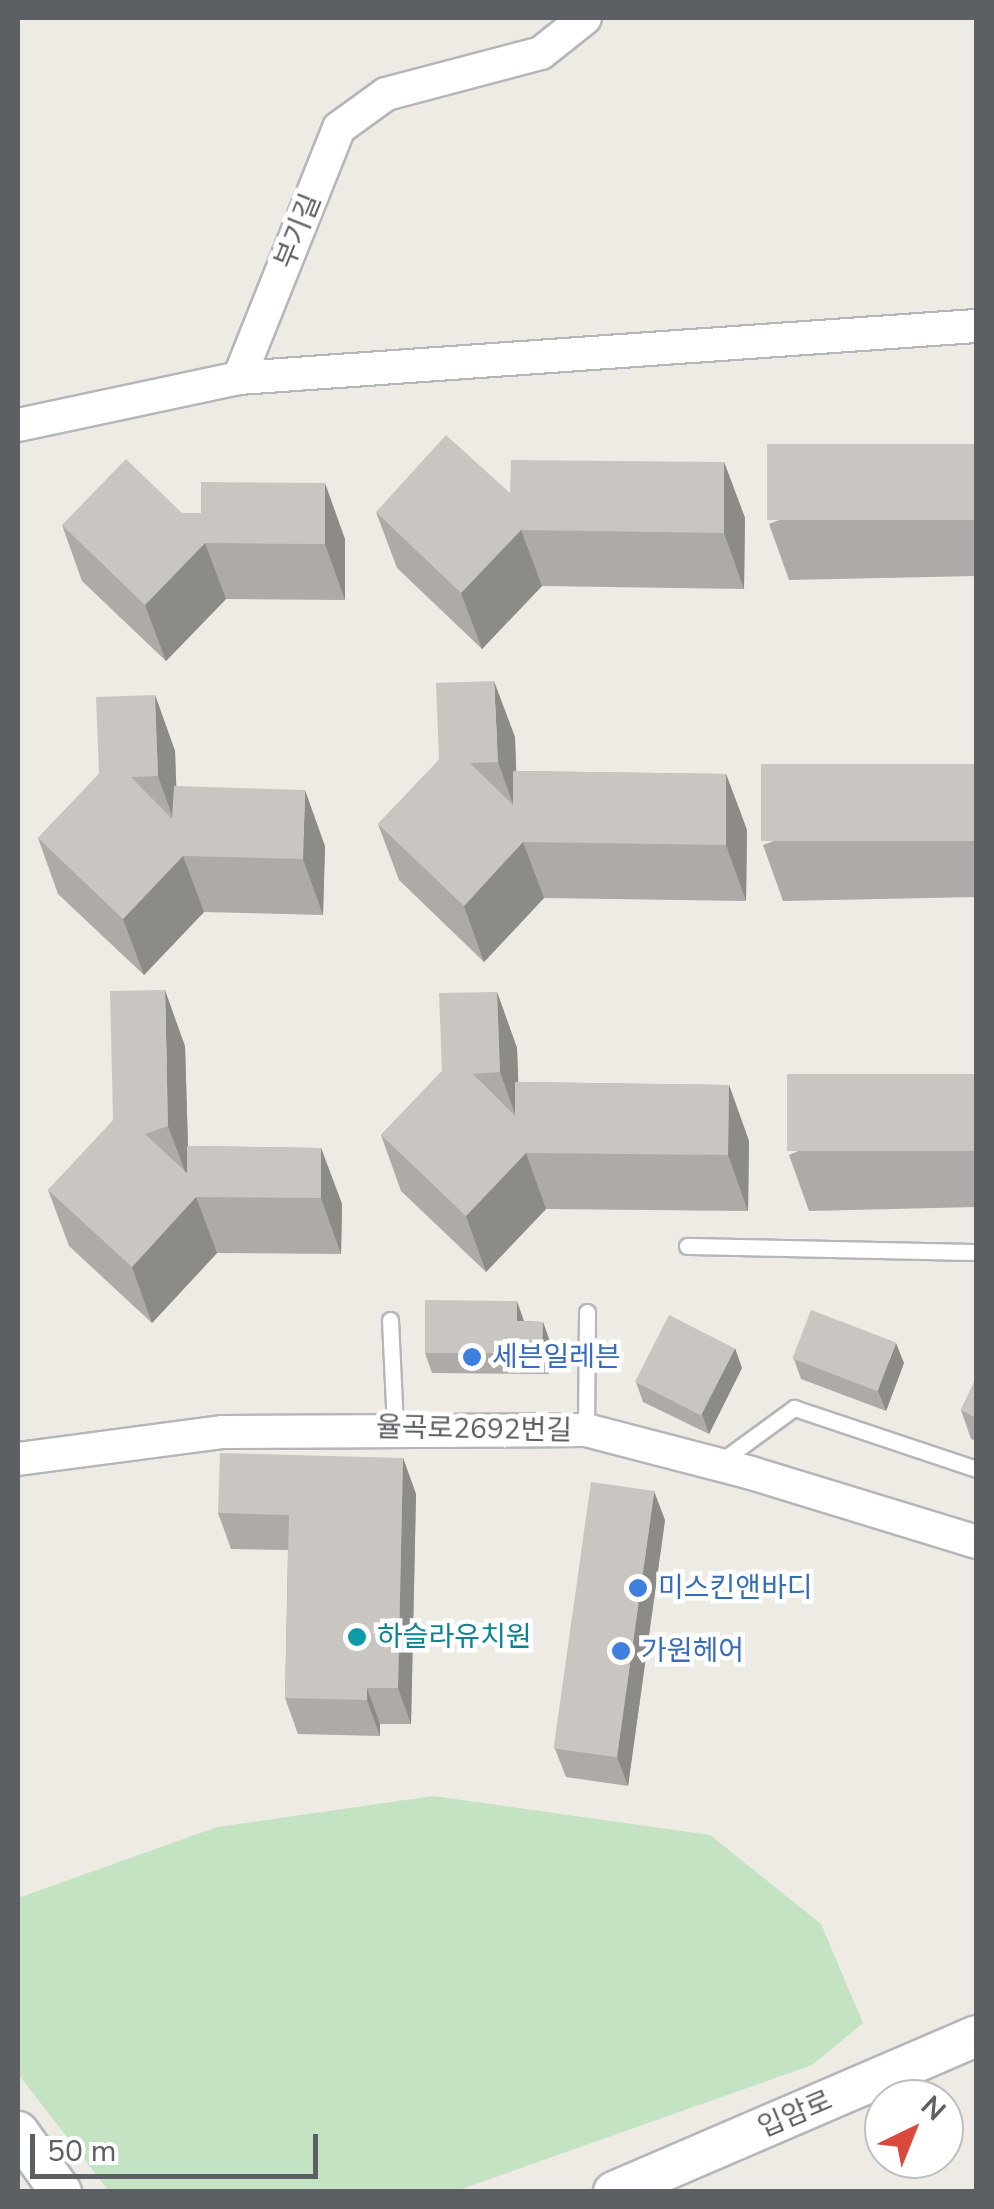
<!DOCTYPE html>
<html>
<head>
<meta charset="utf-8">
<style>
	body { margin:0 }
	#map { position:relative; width:994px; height:2209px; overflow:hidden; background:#edebe4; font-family:"Nunito Sans","Noto Sans KR",sans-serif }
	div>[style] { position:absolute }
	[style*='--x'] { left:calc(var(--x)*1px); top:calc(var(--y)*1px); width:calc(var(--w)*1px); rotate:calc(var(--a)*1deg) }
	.green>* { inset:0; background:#c3e3c3 }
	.roads { filter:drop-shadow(2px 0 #b5b6ba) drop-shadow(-2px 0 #b5b6ba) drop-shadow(0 2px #b5b6ba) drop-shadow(0 -2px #b5b6ba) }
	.service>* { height:15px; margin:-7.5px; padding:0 7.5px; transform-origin:7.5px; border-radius:7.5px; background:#fff }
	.minor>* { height:32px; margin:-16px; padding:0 16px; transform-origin:16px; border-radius:16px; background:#fff }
	.tertiary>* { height:40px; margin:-20px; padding:0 20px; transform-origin:20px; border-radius:20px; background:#fff }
	.wall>* { inset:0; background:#adaaa7 }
	.shaded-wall>* { inset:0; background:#8d8b88 }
	.building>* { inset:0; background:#c9c6c2; transform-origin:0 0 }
	.dots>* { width:28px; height:28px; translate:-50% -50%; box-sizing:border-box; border:5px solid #fff; border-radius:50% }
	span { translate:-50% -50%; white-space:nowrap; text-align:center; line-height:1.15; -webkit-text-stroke:9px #fff; paint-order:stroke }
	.street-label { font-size:28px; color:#5c6064 }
	.shop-label { font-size:28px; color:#366cbe }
	.left { translate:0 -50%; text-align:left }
	.culture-label { font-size:28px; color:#0d838f }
	.frame { position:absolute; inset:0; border:20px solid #5c6064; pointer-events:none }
	.north { position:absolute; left:864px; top:2079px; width:100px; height:100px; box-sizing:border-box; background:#fff; border:2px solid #bebfc1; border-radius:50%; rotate:43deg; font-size:28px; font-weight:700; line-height:40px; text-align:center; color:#5c6064 }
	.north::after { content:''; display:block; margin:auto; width:35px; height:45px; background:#db493d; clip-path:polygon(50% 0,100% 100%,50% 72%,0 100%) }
	.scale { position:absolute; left:30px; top:2134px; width:288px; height:45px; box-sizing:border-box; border:5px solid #5c6064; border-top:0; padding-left:12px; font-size:30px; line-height:35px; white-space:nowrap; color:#5c6064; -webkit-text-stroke:8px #fff; paint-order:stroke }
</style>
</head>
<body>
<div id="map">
	<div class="green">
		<div style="clip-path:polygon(433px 1796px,710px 1835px,821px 1924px,863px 2023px,812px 2065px,456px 2191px,109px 2191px,18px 2074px,18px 1898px,217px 1827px)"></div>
	</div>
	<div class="roads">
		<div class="service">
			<div style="--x:687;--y:1246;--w:289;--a:1.2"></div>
			<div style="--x:390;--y:1320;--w:107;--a:87.3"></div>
			<div style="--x:586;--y:1430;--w:118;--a:-89.5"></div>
			<div style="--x:720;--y:1462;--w:92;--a:-36.1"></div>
			<div style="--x:794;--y:1408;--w:192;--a:18.5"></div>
		</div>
		<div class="minor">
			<div style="--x:239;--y:378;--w:739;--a:-4.04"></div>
			<div style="--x:18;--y:425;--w:226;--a:-12"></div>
			<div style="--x:239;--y:378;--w:269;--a:-68.2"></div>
			<div style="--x:339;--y:128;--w:58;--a:-35.9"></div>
			<div style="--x:386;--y:94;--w:160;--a:-14.8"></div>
			<div style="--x:541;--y:53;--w:56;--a:-38.5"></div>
			<div style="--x:18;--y:1459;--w:207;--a:-7.5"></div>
			<div style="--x:223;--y:1432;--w:363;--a:-0.3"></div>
			<div style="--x:586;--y:1430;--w:171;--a:14.6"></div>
			<div style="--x:751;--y:1473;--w:235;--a:17"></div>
		</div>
		<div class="tertiary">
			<div style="--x:18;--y:2132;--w:74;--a:54.4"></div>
			<div style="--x:614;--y:2192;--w:394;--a:-23.3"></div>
		</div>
	</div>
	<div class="wall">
		<div style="clip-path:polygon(976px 444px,976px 576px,789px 580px,769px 524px)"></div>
		<div style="clip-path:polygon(724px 462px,745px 518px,744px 589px,542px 586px,482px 649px,397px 568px,376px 512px)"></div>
		<div style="clip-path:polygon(182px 513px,345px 539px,345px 600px,226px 599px,166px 661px,82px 581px,62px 525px)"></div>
		<div style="clip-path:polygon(155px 695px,175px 751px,176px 786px,325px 846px,323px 915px,204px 912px,144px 975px,58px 894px,38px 838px,99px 774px)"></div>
		<div style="clip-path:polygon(515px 737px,516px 771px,726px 774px,747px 830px,746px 901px,544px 898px,484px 962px,399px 880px,378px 824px,439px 760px)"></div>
		<div style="clip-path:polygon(976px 764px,976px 897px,783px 901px,763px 845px)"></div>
		<div style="clip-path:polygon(497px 992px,517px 1048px,518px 1082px,729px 1085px,749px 1141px,748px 1211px,546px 1209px,486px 1272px,401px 1191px,381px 1135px,442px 1071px)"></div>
		<div style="clip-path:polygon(185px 1046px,188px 1146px,321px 1148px,342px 1204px,341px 1254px,217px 1253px,152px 1323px,69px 1246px,48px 1190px)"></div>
		<div style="clip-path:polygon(976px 1074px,976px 1207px,809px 1211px,789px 1155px)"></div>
		<div style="clip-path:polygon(524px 1321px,543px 1322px,550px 1342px,549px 1374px,432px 1373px,425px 1353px)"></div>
		<div style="clip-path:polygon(794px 1359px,904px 1363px,886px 1411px,801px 1379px)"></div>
		<div style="clip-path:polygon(742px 1368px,709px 1434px,643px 1402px,636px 1382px)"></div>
		<div style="clip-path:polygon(976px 1378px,976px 1441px,971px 1439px,961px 1410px)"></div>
		<div style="clip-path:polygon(403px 1458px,416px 1494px,411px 1724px,380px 1724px,380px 1736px,298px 1734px,285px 1698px,288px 1550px,231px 1549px,218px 1513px)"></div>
		<div style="clip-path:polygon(665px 1520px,628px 1786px,566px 1777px,555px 1749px)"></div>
	</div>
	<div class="shaded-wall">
		<div style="clip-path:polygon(724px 462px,745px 518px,744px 589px,724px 533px)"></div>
		<div style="clip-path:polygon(325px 483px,345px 539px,345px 600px,325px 544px)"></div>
		<div style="clip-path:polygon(521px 530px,542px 586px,482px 649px,461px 593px)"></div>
		<div style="clip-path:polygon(205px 543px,226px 599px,166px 661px,145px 605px)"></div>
		<div style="clip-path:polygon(494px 681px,515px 737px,518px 818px,498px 762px)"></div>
		<div style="clip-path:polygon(155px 695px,175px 751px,178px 832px,158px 776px)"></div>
		<div style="clip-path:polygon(726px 774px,747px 830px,746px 901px,726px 845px)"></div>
		<div style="clip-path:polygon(305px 790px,325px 846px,323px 915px,303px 859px)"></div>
		<div style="clip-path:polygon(523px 842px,544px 898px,484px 962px,464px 906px)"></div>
		<div style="clip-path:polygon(183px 856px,204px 912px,144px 975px,123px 919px)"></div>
		<div style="clip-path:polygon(165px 990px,185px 1046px,189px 1182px,168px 1126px)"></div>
		<div style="clip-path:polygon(497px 992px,517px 1048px,520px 1128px,500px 1072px)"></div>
		<div style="clip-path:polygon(729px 1085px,749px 1141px,748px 1211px,728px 1155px)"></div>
		<div style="clip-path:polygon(321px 1148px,342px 1204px,341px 1254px,321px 1198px)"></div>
		<div style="clip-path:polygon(526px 1153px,546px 1209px,486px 1272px,466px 1216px)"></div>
		<div style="clip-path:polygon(196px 1197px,217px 1253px,152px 1323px,132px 1267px)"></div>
		<div style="clip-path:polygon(517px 1301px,524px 1321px,517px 1321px)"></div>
		<div style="clip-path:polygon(543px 1322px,550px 1342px,549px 1374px,542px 1353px)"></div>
		<div style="clip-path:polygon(896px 1343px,904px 1363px,886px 1411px,878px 1391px)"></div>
		<div style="clip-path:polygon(735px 1348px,742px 1368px,709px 1434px,702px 1414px)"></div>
		<div style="clip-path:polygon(403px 1458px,416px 1494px,411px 1724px,398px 1688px)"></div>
		<div style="clip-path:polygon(654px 1491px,665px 1520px,628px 1786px,617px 1757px)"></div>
		<div style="clip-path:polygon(367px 1688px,380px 1724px,380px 1736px,367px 1700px)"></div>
	</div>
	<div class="building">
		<div style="clip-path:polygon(446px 435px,510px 493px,511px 460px,724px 462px,724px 533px,521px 530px,461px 593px,376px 512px)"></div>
		<div style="left:976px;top:444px;width:76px;height:209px;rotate:90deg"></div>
		<div style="clip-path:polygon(126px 459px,182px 513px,201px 513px,201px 482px,325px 483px,325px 544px,205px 543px,145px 605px,62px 525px)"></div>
		<div style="clip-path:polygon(494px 681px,498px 762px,470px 763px,513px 805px,513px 771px,726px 774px,726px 845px,523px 842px,464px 906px,378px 824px,439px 760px,436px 683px)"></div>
		<div style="clip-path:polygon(155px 695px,158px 776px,131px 777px,172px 819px,174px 786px,305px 790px,303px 859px,183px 856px,123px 919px,38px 838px,99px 774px,96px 697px)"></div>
		<div style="left:976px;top:764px;width:77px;height:215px;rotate:90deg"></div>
		<div style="clip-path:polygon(165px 990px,168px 1126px,145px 1134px,187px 1173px,187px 1146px,321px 1148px,321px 1198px,196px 1197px,132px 1267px,48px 1190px,113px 1120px,110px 991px)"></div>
		<div style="clip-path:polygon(497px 992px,500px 1072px,473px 1074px,515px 1116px,515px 1082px,729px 1085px,728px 1155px,526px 1153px,466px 1216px,381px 1135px,442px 1071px,439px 993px)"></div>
		<div style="left:976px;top:1074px;width:77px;height:189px;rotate:90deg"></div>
		<div style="clip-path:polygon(425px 1300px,517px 1301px,517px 1321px,543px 1322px,542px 1353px,425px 1353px)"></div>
		<div style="left:811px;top:1310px;width:91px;height:52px;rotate:21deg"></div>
		<div style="left:669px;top:1315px;width:74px;height:75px;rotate:27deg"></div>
		<div style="clip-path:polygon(976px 1378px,976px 1418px,961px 1410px)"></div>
		<div style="clip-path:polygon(220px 1453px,403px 1458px,398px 1688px,367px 1688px,367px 1700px,285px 1698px,289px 1515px,218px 1513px)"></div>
		<div style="left:591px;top:1482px;width:64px;height:269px;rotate:8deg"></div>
	</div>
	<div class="dots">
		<div style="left:472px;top:1357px;background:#3f7fe0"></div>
		<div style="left:638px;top:1588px;background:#3f7fe0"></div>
		<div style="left:357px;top:1637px;background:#0f9aa8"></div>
		<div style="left:621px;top:1651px;background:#3f7fe0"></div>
	</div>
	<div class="street-label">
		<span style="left:298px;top:231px;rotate:-68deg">부기길</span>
		<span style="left:474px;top:1429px;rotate:1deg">율곡로2692번길</span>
		<span style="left:795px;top:2114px;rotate:-23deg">입암로</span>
	</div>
	<div class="shop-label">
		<span class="left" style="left:492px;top:1357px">세븐일레븐</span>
		<span class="left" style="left:658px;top:1588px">미스킨앤바디</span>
		<span class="left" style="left:641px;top:1651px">가원헤어</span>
	</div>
	<div class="culture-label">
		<span class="left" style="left:377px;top:1637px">하슬라유치원</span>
	</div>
	<div class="frame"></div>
	<div class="north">N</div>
	<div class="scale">50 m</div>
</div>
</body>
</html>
